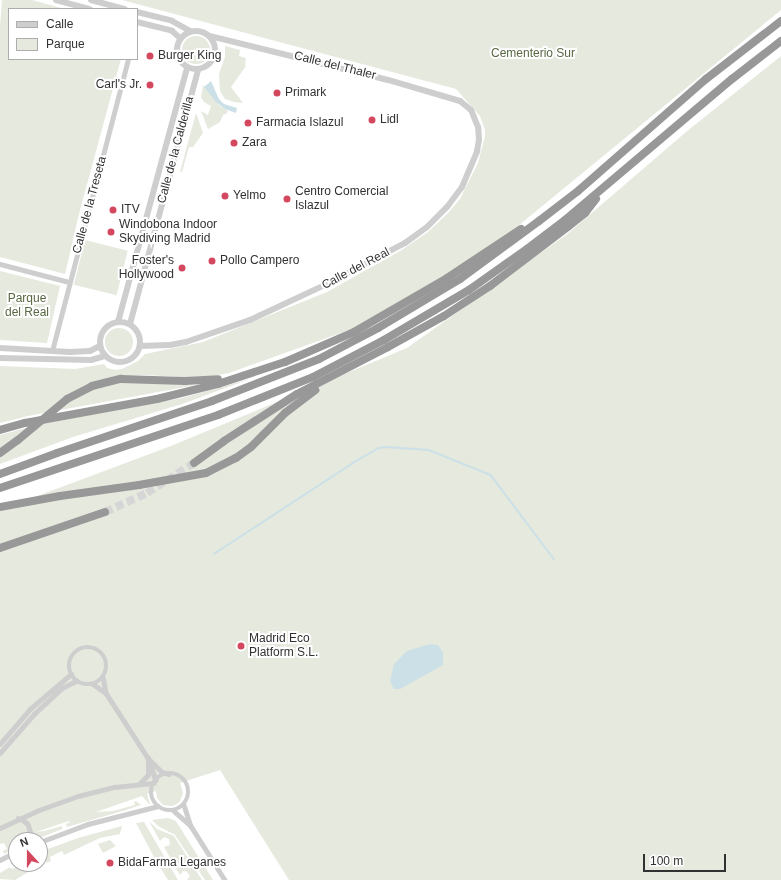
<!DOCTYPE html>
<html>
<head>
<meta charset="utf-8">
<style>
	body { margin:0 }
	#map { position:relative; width:781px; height:880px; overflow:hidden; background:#fff; font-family:Arial,sans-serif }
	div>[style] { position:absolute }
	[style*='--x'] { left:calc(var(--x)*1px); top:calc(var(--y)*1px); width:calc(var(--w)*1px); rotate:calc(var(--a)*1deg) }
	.green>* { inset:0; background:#e5e9de; transform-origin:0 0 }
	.round { border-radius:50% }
	.water>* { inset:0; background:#cce0e7 }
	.stream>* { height:1.5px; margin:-0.75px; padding:0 0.75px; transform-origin:0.75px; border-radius:0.75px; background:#cce0e7 }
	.motorway-tunnel>* { height:8px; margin-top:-4px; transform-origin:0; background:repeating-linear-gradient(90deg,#d6d6d6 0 8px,transparent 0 12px) }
	.minor>* { height:4.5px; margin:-2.25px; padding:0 2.25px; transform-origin:2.25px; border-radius:2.25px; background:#cecece }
	.minor>.ring { margin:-2.25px; padding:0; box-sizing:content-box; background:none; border:4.5px solid #cecece; border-radius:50% }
	.tertiary>* { height:6px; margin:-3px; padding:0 3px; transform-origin:3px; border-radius:3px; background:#cecece }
	.tertiary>.ring { margin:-3px; padding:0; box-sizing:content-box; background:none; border:6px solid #cecece; border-radius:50% }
	.motorway>* { height:8px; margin:-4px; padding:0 4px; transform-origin:4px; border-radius:4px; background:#989898 }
	.dots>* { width:11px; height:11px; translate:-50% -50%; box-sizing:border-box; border:2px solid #fff; border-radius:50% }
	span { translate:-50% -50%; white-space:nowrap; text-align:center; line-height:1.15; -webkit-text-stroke:4px #fff; paint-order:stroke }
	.park-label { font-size:12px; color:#586842 }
	.poi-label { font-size:12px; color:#313131 }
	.left { translate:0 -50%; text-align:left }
	.right { translate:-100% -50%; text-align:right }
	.street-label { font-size:12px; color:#313131 }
	.legend { position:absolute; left:8px; top:8px; width:130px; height:52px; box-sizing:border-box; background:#fff; border:1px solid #adadad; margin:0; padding:5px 7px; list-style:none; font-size:12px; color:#313131 }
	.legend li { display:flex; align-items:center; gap:8px; height:20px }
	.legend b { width:20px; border:1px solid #adadad }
	.north { position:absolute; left:8px; top:832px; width:40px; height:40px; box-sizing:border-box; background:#fff; border:1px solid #adadad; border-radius:50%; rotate:339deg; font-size:11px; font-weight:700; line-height:16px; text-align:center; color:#313131 }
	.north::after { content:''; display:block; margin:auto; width:14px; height:18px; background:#d3475f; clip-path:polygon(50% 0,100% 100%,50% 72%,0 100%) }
	.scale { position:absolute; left:643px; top:854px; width:83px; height:18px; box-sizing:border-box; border:2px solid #313131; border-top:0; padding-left:5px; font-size:12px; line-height:14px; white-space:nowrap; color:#313131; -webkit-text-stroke:3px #fff; paint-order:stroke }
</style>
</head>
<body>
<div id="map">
	<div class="green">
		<div style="clip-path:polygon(2px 0,32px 0,65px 9px,9px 9px,9px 59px,121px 59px,79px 214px,65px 274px,0 257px,0 27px)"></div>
		<div style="clip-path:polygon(122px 0,781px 0,781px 10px,518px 226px,445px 276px,352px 329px,229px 373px,213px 376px,185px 377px,144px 375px,121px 376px,120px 382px,196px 385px,28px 416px,0 423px,0 366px,75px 369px,104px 364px,107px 368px,115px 370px,122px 369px,138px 361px,145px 354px,203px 342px,327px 292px,400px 251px,428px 232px,448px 213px,460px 199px,478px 163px,485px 136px,485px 130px,480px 116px,456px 89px)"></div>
		<div class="round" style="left:182px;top:36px;width:28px;height:28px"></div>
		<div style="clip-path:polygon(225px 46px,240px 50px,239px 56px,246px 58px,245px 65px,246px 66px,231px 87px,243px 103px,234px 102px,225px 99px,220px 91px,219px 74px,225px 57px)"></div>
		<div style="clip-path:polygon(781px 56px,781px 880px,289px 880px,220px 770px,180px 783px,183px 793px,180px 801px,177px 804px,172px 806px,163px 805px,157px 798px,156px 791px,147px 794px,150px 804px,149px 804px,142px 796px,96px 812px,113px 811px,135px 805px,134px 802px,136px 801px,141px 805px,126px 810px,67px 827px,66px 824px,70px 822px,69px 821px,36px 832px,44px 831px,62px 826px,62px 829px,34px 840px,16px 840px,16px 848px,4px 854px,3px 851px,7px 849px,4px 843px,0 844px,0 510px,171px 446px,407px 348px,566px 235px,686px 132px)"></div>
		<div style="clip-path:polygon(203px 85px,219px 105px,228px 111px,227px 113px,223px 115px,220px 122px,208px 129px,201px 111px,208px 115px,211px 106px,204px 102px,201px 97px)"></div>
		<div style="clip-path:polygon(196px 113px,203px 133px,193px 147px,189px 147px,182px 172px,180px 172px)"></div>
		<div style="left:85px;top:240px;width:44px;height:46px;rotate:14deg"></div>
		<div style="clip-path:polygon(0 271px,60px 286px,47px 343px,0 340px)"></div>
		<div class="round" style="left:105px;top:328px;width:28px;height:28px"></div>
		<div style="clip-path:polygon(250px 379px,182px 404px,73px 437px,0 464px,0 457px,12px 449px,0 449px,0 435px,48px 422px,182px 398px)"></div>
		<div style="clip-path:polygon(168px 818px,176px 821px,179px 826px,213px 880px,205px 880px,175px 835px,158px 826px,152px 820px)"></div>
		<div style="clip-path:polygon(149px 821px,157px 829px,174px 836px,202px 880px,187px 880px,190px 876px,186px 871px,183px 871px,180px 875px,164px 847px,170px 845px,169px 839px,164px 837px,160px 841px)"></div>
		<div style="clip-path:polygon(144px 822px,178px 880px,168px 880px,155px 859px,136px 823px)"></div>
		<div style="clip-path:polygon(122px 826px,120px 834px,100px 838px,64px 855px,62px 851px,50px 857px,51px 861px,47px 863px,45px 859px,40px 861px,40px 852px,78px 838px)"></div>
		<div style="clip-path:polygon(110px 840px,116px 846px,103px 853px,98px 844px)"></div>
		<div style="clip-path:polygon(18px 864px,34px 864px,35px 868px,15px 880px,0 879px,0 873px,10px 867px,12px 869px,19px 866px)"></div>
	</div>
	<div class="water">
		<div style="clip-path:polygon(211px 81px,219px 99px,224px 104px,237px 108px,236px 113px,225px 109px,216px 102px,204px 87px)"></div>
		<div style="clip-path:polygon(430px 644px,438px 645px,443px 653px,443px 665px,400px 689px,394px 689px,390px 681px,394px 664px,407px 651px)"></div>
	</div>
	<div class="stream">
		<div style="--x:214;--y:554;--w:166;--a:-33.2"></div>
		<div style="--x:353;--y:463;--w:30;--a:-30"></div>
		<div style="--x:379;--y:448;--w:7;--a:-8"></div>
		<div style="--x:386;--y:447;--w:43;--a:4"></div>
		<div style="--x:429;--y:450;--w:67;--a:22"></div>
		<div style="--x:491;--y:475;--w:105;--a:53.1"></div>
	</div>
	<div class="motorway-tunnel">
		<div style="--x:105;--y:512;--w:46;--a:-24.3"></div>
		<div style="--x:147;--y:493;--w:56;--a:-32.6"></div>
	</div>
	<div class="minor">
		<div style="--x:0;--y:264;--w:71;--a:14.6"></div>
		<div style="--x:52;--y:351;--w:302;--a:-75.4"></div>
		<div class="ring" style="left:69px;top:647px;width:33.5px;height:33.5px"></div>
		<div style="--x:103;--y:677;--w:16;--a:79"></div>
		<div style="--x:106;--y:693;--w:77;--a:57.1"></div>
		<div style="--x:148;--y:758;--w:20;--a:45"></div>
		<div style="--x:162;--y:772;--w:7;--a:16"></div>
		<div style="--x:93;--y:684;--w:16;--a:35"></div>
		<div style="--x:0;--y:744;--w:46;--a:-49.4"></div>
		<div style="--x:30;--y:709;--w:54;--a:-40.5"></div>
		<div style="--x:0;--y:753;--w:52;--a:-48.9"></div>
		<div style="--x:34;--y:714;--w:38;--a:-43"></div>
		<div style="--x:62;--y:688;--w:16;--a:-27"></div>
		<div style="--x:150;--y:763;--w:18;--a:71"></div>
		<div class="ring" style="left:151px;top:773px;width:33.5px;height:33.5px"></div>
		<div style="--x:139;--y:784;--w:13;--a:-45"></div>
		<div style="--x:148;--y:775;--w:17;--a:-90"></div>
		<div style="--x:184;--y:805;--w:22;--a:72"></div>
		<div style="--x:191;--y:826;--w:64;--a:57.8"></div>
		<div style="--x:174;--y:811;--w:21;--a:41"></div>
		<div style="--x:18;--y:818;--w:5;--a:22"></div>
		<div style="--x:23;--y:820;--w:6;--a:39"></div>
		<div style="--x:28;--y:824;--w:17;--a:73"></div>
		<div style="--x:0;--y:828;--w:43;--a:-24.8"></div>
		<div style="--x:39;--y:810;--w:41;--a:-19.7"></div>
		<div style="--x:78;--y:796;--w:38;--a:-14"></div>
		<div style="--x:115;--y:787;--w:39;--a:-6"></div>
		<div style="--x:40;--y:842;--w:51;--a:-20.6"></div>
		<div style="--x:88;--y:824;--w:72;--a:-14.4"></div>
		<div style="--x:0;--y:860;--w:18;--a:-27"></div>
	</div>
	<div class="tertiary">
		<div style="--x:56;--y:0;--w:35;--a:15"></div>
		<div style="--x:91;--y:0;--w:35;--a:15"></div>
		<div style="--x:137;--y:12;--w:36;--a:14"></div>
		<div style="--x:172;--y:21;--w:21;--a:29"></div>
		<div style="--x:137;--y:22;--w:36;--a:14"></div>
		<div style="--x:172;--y:31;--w:11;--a:41"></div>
		<div class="ring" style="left:177px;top:31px;width:32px;height:32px"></div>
		<div style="--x:118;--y:322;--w:263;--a:-74.8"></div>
		<div class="ring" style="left:100px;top:322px;width:34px;height:34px"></div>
		<div style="--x:130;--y:324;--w:263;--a:-75"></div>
		<div style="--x:140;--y:346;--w:30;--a:-2"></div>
		<div style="--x:170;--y:345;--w:16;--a:-11"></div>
		<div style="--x:186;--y:342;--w:68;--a:-19"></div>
		<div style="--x:250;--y:320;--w:87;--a:-25.1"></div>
		<div style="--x:329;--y:283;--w:86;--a:-27.8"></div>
		<div style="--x:405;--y:243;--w:27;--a:-36"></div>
		<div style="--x:427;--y:227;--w:28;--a:-45"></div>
		<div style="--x:447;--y:207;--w:25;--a:-53"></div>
		<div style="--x:462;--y:187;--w:39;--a:-67"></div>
		<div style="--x:477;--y:151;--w:11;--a:-80"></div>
		<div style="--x:479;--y:140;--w:13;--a:-94"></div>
		<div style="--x:478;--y:127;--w:18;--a:-112"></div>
		<div style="--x:471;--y:110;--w:14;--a:-141"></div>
		<div style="--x:460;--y:101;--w:75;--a:-163.7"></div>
		<div style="--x:388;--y:80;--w:183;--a:-166.1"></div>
		<div style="--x:0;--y:348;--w:70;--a:3.3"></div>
		<div style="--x:70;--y:352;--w:20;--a:-3"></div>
		<div style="--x:90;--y:351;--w:11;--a:-27"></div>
		<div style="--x:0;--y:358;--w:91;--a:1.3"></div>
		<div style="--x:91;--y:360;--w:15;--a:-16"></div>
	</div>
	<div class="motorway">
		<div style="--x:0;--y:430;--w:26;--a:-16"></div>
		<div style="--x:25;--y:423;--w:134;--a:-10.3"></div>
		<div style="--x:157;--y:399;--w:63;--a:-13.8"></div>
		<div style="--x:218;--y:384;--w:71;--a:-18.2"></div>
		<div style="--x:285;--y:362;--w:75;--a:-23.5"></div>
		<div style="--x:354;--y:332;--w:108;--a:-30.1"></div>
		<div style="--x:447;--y:278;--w:89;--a:-33.5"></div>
		<div style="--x:0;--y:453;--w:22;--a:-36"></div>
		<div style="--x:18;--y:440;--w:64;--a:-39.9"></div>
		<div style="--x:67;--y:399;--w:28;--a:-27"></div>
		<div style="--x:92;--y:386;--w:30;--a:-14"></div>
		<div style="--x:121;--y:379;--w:64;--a:1.8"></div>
		<div style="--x:185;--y:381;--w:33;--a:-3"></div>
		<div style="--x:194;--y:463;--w:37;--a:-36"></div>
		<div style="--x:224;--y:441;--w:87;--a:-32.8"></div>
		<div style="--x:297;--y:394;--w:102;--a:-27.3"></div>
		<div style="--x:388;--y:347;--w:64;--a:-29"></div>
		<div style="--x:444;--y:316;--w:55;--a:-33.1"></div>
		<div style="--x:490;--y:286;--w:99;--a:-37.2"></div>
		<div style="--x:569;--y:226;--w:21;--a:-39"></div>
		<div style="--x:585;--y:213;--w:18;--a:-52"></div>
		<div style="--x:0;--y:474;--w:61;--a:-20.2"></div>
		<div style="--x:57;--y:453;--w:163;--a:-18.5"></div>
		<div style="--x:212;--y:401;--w:115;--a:-21.4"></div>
		<div style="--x:319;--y:359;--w:67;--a:-27.7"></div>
		<div style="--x:378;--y:328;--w:96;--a:-30.9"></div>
		<div style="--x:460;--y:279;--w:98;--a:-36.3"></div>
		<div style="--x:539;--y:221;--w:49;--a:-37.6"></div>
		<div style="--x:578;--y:191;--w:170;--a:-41.2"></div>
		<div style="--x:706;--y:79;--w:95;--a:-37.7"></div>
		<div style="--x:0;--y:488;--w:230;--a:-18.5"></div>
		<div style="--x:218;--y:415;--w:102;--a:-21.8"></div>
		<div style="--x:313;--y:377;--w:80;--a:-27.5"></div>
		<div style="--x:384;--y:340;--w:99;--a:-30.5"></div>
		<div style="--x:469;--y:290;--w:71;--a:-35.3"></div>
		<div style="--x:527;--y:249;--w:48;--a:-37.3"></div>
		<div style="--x:565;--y:220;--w:219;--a:-40.2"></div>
		<div style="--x:732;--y:79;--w:62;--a:-37.8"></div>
		<div style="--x:0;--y:507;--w:61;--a:-10.4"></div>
		<div style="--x:60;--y:496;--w:80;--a:-7.9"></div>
		<div style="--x:139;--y:485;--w:68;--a:-10.2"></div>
		<div style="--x:206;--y:473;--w:34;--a:-27"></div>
		<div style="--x:236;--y:458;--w:19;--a:-36"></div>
		<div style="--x:251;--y:447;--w:48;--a:-45"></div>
		<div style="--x:285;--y:413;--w:38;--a:-37"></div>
		<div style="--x:0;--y:548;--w:111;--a:-18.9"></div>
	</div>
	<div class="dots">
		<div style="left:150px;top:56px;background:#d3475f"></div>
		<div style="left:150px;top:85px;background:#d3475f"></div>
		<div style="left:277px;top:93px;background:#d3475f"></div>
		<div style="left:372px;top:120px;background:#d3475f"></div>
		<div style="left:248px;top:123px;background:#d3475f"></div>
		<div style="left:234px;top:143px;background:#d3475f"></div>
		<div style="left:225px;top:196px;background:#d3475f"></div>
		<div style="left:287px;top:199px;background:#d3475f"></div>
		<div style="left:113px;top:210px;background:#d3475f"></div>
		<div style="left:111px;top:232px;background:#d3475f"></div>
		<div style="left:212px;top:261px;background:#d3475f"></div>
		<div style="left:182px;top:268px;background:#d3475f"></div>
		<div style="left:241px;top:646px;background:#d3475f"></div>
		<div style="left:110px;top:863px;background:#d3475f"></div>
	</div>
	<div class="park-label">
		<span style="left:533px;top:54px">Cementerio Sur</span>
		<span style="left:27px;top:306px">Parque<br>del Real</span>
	</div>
	<div class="poi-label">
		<span class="left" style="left:158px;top:56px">Burger King</span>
		<span class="right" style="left:142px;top:85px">Carl's Jr.</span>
		<span class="left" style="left:285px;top:93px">Primark</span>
		<span class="left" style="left:380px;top:120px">Lidl</span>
		<span class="left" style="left:256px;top:123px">Farmacia Islazul</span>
		<span class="left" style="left:242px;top:143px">Zara</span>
		<span class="left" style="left:295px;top:199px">Centro Comercial<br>Islazul</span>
		<span class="left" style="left:233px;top:196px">Yelmo</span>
		<span class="left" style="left:121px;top:210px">ITV</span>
		<span class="left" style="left:119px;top:232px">Windobona Indoor<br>Skydiving Madrid</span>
		<span class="right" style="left:174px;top:268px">Foster's<br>Hollywood</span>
		<span class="left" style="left:220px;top:261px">Pollo Campero</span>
		<span class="left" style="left:249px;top:646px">Madrid Eco<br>Platform S.L.</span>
		<span class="left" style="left:118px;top:863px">BidaFarma Leganes</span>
	</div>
	<div class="street-label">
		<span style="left:335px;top:66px;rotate:14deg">Calle del Thaler</span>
		<span style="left:176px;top:150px;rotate:-75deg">Calle de la Calderilla</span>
		<span style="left:90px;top:205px;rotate:-75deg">Calle de la Treseta</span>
		<span style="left:356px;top:269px;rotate:-28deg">Calle del Real</span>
	</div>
	<ul class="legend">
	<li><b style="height:5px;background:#cecece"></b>Calle</li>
	<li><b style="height:11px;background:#e5e9de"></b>Parque</li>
	</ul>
	<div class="north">N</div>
	<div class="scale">100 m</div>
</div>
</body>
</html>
